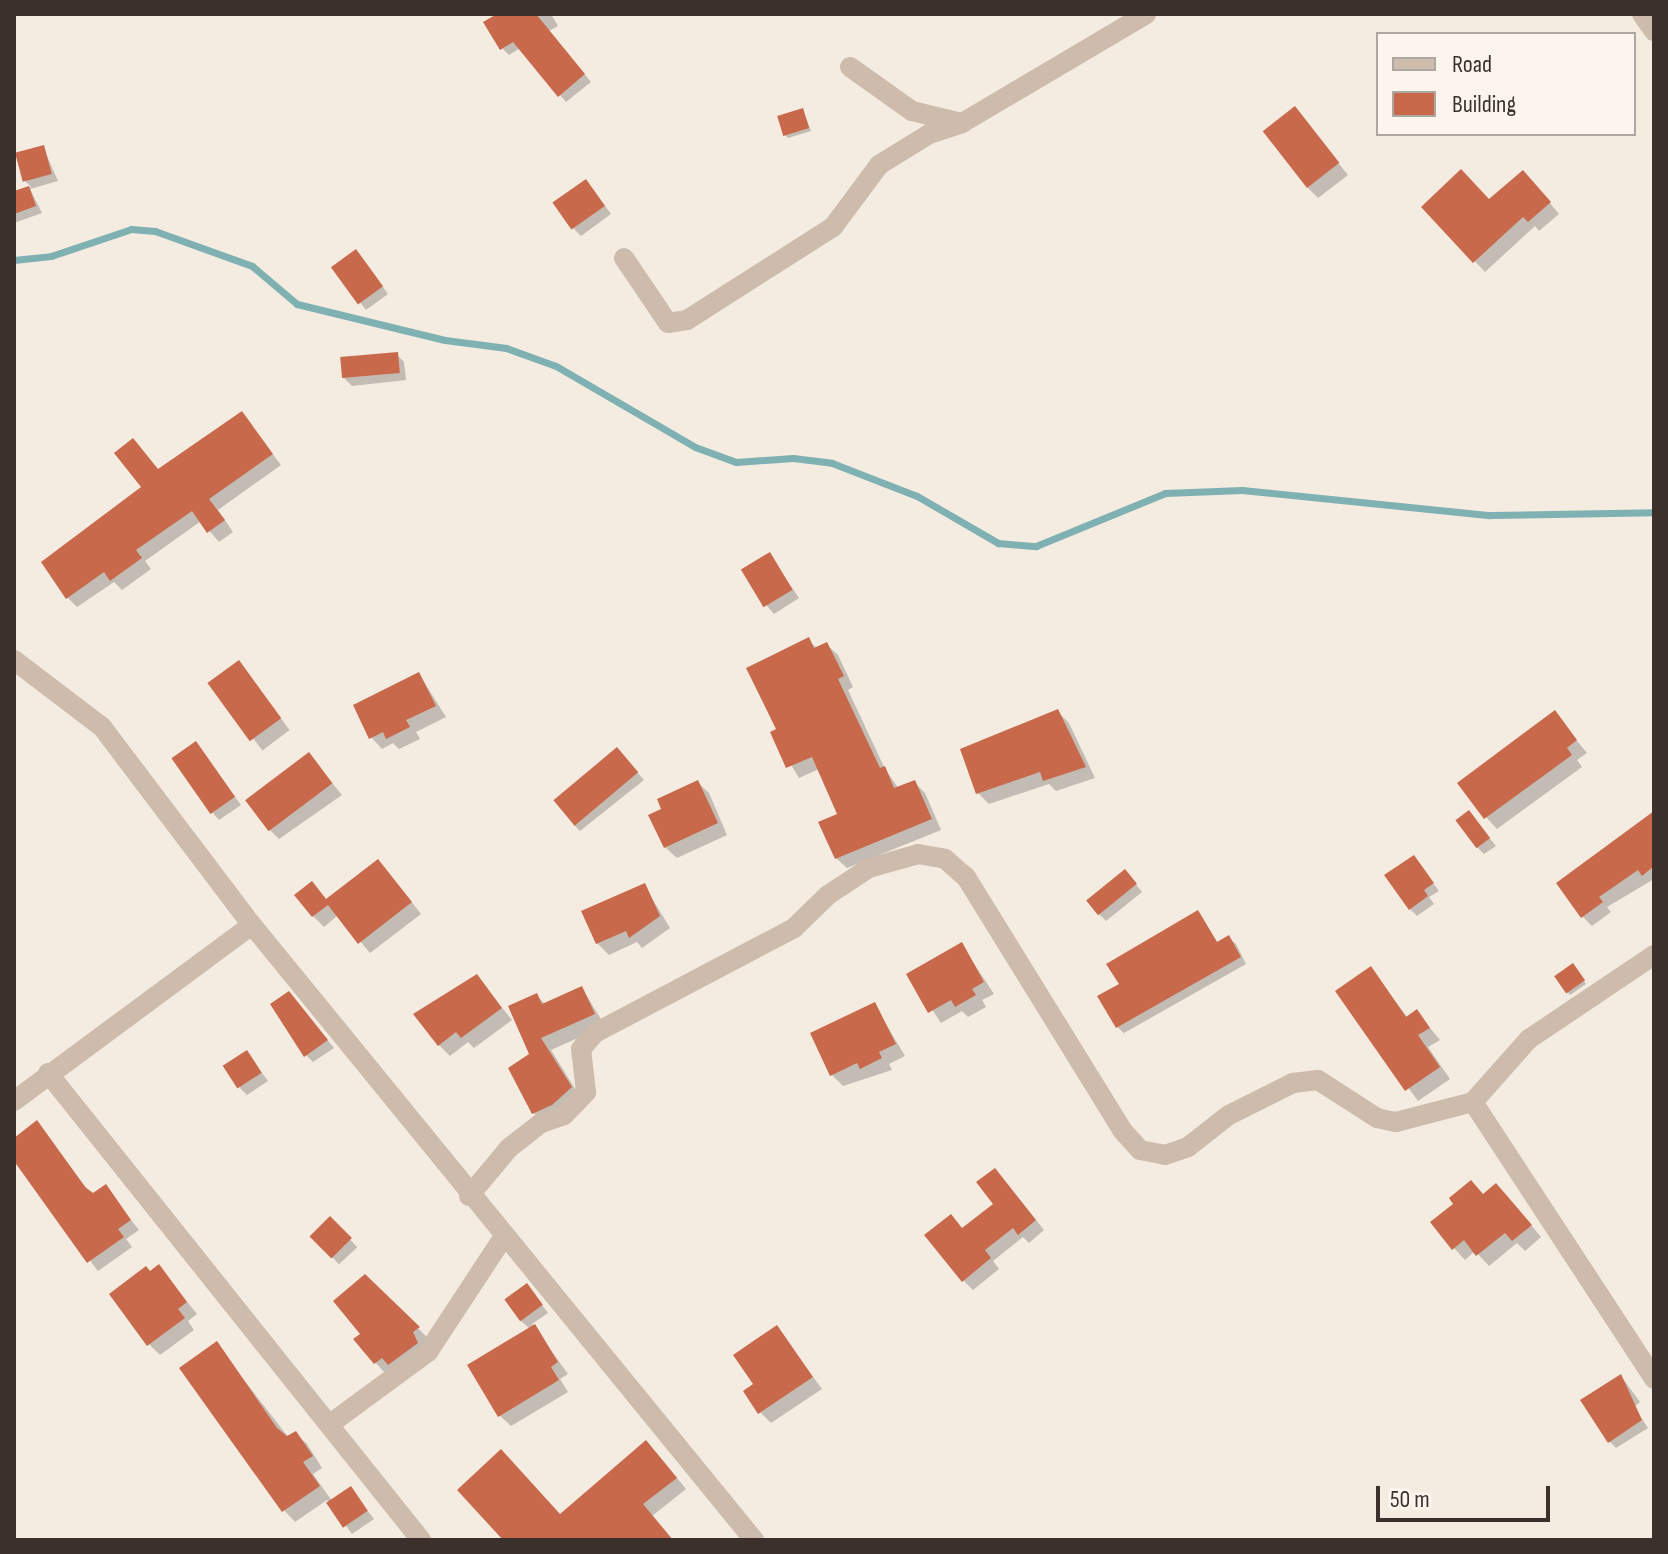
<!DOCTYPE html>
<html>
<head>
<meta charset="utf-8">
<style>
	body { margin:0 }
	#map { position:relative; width:1668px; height:1554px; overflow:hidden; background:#f4ebe1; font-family:"Sofia Sans Condensed",sans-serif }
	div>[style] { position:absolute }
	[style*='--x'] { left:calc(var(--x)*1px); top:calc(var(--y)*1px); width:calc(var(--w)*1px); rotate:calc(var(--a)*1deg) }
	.shadow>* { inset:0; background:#0003; transform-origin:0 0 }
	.stream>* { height:7px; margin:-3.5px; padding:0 3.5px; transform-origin:3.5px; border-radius:3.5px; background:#7fb0b2 }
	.building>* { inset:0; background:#c8694b; transform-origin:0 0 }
	.minor>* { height:20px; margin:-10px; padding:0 10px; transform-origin:10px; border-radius:10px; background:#cdbbac }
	span { translate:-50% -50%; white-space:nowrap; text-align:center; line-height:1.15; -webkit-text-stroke:7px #fbf5ee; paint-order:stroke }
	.frame { position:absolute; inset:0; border:16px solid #3b302b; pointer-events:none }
	.legend { position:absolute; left:1376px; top:32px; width:260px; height:104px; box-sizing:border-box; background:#fbf5ee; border:2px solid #aea6a0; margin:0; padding:10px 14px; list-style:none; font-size:24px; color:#3b302b }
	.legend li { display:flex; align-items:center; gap:16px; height:40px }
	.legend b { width:40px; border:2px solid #aea6a0 }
	.scale { position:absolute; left:1376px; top:1486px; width:174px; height:36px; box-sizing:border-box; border:4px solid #3b302b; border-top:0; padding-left:10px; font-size:24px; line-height:28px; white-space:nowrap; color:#3b302b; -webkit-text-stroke:6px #fbf5ee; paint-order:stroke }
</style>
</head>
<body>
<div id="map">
	<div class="shadow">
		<div style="clip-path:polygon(500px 14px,551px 14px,558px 26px,549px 31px,591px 82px,566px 102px,520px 48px,509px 55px,502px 48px)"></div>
		<div style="clip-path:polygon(1295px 109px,1348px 175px,1318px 198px,1307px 187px)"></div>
		<div style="clip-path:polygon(803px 110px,811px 131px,788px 138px,785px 135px)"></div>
		<div style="clip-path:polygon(43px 147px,58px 181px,30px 189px,42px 213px,14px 223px,14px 193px,31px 187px,25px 181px)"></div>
		<div style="clip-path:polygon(1533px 183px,1559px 214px,1539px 231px,1535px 226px,1485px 272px,1423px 207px,1490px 201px)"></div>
		<div style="clip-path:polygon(593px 189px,611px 214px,581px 236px,573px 228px)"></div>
		<div style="clip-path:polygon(363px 259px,388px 294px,366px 310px,334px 268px)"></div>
		<div style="clip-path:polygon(397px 355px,404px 362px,406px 380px,352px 386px,344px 378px)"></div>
		<div style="clip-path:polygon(241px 413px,281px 465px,218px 510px,233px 532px,219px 542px,201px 521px,145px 561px,151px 569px,122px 590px,114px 582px,77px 607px,67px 597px,143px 487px)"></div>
		<div style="clip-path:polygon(769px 554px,799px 598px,774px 614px,767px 606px)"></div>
		<div style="clip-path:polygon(808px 640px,818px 649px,827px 645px,838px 655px,853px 687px,848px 690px,885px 769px,899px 789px,914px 782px,925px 793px,941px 830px,847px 868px,836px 858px,840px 815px,819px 769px,799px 778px,772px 733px,779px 730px)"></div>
		<div style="left:239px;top:663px;width:84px;height:34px;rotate:53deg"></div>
		<div style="clip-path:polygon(419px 674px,446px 717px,416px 732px,420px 739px,399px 749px,393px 743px,382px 749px,371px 737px)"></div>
		<div style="clip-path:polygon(1057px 711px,1069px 723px,1095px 778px,1056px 791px,1049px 784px,989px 804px,978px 793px)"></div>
		<div style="clip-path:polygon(1554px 713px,1587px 753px,1577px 760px,1582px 767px,1497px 829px,1486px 817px)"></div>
		<div style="clip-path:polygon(202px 751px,241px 805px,219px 820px,212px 812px)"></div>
		<div style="clip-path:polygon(309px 755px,342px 795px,279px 839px,268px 828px)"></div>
		<div style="clip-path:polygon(624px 757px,644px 780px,580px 831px,573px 824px)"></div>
		<div style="clip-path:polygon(697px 782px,709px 793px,727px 835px,677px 858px,665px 847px,664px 810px)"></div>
		<div style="clip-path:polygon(1469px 812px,1496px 846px,1484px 854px,1477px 847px)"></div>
		<div style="clip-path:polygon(1654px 813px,1654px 879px,1607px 907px,1611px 912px,1592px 926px,1582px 916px)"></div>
		<div style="clip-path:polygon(1414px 857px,1439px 891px,1429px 897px,1434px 904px,1417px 916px,1410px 909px)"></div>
		<div style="clip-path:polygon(388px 872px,421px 914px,370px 953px,338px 915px,324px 927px,313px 916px,312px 884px,328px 901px)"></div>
		<div style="clip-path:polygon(1132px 879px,1142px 892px,1106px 921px,1099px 914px)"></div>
		<div style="clip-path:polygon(644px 885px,670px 928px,642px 948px,637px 942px,609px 955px,597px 943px)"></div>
		<div style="clip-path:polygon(1198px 913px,1218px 943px,1229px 938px,1236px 944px,1246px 964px,1124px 1033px,1117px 1027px,1122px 985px)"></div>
		<div style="clip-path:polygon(961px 944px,994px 994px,982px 1000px,986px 1007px,968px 1017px,962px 1011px,941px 1023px,909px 974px)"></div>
		<div style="clip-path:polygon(1371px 969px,1408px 1018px,1417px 1012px,1440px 1040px,1428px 1047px,1450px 1079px,1418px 1101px,1338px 991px)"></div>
		<div style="clip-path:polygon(1576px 969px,1586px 984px,1570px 995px,1557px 977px)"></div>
		<div style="clip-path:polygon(476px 976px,512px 1020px,474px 1048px,468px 1042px,450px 1056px,439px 1045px)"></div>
		<div style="clip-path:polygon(582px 988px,605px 1026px,551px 1050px,582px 1100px,545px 1124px,533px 1112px,537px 996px,546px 1005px)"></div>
		<div style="clip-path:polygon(296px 1001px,334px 1048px,313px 1062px,306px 1055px)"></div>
		<div style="clip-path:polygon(874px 1004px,905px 1056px,889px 1064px,892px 1070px,843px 1086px,832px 1075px)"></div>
		<div style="clip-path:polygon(247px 1053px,268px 1081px,247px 1095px,240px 1088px)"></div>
		<div style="clip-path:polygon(37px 1122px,91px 1194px,105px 1187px,139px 1230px,126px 1239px,132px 1247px,98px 1271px,14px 1161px,14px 1140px)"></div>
		<div style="clip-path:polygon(1004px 1180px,1044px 1230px,1029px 1243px,1023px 1237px,993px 1261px,999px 1269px,973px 1290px,963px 1280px)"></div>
		<div style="clip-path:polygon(1484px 1196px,1507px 1196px,1541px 1237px,1525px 1251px,1517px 1243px,1489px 1266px,1475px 1251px,1465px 1260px,1454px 1248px)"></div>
		<div style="left:330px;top:1218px;width:40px;height:25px;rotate:47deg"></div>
		<div style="clip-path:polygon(159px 1267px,197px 1314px,188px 1321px,194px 1330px,160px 1355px,149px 1344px,150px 1273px)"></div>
		<div style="clip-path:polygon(365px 1277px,429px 1339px,386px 1374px,375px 1362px)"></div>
		<div style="clip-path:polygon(527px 1285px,548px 1313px,532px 1324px,568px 1374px,560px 1379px,568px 1392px,511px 1426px,499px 1415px,530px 1329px,520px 1320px)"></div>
		<div style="clip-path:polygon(777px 1328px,822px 1389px,771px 1423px,760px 1412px)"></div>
		<div style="clip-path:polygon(216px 1344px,289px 1438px,295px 1433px,307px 1444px,322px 1468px,313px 1474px,332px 1501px,351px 1489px,374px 1519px,352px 1534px,327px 1500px,295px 1522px,284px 1510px)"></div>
		<div style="clip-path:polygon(1621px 1376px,1640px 1402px,1634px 1407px,1648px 1428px,1616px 1448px,1609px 1441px)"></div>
		<div style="clip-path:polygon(656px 1452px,686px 1489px,652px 1516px,672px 1540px,506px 1540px,561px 1516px)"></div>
	</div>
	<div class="stream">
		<div style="--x:14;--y:260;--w:37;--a:-6"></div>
		<div style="--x:51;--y:256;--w:84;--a:-18.6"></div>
		<div style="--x:131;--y:229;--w:24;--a:5"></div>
		<div style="--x:155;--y:231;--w:103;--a:19.8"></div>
		<div style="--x:252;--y:266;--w:59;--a:40.2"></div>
		<div style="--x:297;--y:304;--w:152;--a:13.7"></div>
		<div style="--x:445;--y:340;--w:62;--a:7.5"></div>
		<div style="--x:506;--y:348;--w:53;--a:19.8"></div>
		<div style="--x:556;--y:366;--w:161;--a:30.2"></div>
		<div style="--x:695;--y:447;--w:44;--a:20.1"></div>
		<div style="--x:736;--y:462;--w:57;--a:-4"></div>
		<div style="--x:793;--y:458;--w:39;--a:7"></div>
		<div style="--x:832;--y:463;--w:91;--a:21.2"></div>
		<div style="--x:917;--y:496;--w:94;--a:30.1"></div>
		<div style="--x:998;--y:543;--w:38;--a:5"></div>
		<div style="--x:1036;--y:546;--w:139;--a:-22.3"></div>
		<div style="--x:1165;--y:493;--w:77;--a:-2.2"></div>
		<div style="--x:1242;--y:490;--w:249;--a:5.8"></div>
		<div style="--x:1490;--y:515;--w:164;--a:-1"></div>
	</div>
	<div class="building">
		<div style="clip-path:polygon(497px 14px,536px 14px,585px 74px,558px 97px,513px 42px,500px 50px,483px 22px)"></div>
		<div style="left:1295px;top:106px;width:72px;height:41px;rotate:52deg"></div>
		<div style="left:803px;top:108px;width:21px;height:27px;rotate:73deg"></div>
		<div style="left:44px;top:145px;width:30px;height:30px;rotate:75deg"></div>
		<div style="clip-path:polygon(1461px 169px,1489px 199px,1523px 170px,1551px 202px,1528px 222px,1523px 217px,1473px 263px,1421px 207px)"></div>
		<div style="left:586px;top:179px;width:33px;height:41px;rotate:55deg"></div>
		<div style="clip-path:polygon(29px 186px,36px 206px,14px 214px,14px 191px)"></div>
		<div style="left:356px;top:249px;width:46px;height:31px;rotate:54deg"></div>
		<div style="left:398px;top:352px;width:21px;height:58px;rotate:85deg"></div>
		<div style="clip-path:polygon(242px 411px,273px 454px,209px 499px,225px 520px,207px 533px,192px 511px,136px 550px,142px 558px,110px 581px,104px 572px,66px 599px,41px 562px,141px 487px,114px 453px,133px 438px,158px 469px)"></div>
		<div style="left:770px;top:552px;width:44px;height:34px;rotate:59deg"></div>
		<div style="clip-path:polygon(809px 637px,814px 648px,827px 642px,844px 676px,838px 679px,880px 768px,885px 766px,894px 788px,915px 780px,932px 819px,835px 859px,818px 822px,837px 814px,812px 757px,786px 768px,770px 732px,776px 729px,746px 668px)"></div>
		<div style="left:239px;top:660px;width:72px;height:39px;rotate:54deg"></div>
		<div style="clip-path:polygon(419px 672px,436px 706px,406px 720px,410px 727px,386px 739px,383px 732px,369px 739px,353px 705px)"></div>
		<div style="clip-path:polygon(1058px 709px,1086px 767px,1043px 781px,1040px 772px,976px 794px,960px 749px)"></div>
		<div style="clip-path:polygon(1555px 710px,1577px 740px,1567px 748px,1572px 755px,1484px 819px,1457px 783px)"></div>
		<div style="left:196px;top:741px;width:68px;height:30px;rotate:55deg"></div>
		<div style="left:617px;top:747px;width:33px;height:83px;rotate:50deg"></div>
		<div style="left:309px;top:752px;width:39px;height:80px;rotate:53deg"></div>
		<div style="clip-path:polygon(698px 780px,718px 823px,664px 848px,648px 815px,661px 809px,657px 799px)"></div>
		<div style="left:1469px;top:810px;width:35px;height:17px;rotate:53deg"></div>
		<div style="clip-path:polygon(1654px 811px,1654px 866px,1642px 876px,1638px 870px,1599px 897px,1603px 902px,1581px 918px,1556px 883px)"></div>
		<div style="clip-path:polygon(1414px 855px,1434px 883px,1424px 890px,1428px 896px,1409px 910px,1384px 875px)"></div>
		<div style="clip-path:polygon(378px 859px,412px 902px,358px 944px,328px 905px,312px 917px,294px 895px,312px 881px,326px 899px)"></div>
		<div style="left:1125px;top:869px;width:19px;height:50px;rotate:51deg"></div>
		<div style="clip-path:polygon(645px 883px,660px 916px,629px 938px,626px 931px,596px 944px,581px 911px)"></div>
		<div style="clip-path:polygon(1198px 910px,1217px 942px,1229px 935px,1241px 957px,1116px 1028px,1097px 996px,1119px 984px,1106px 964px)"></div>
		<div style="clip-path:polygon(962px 942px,984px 982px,972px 989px,976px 995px,955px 1007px,951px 1000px,928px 1013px,906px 974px)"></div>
		<div style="left:1573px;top:963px;width:21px;height:23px;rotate:55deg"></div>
		<div style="clip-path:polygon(1371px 966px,1406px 1017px,1417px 1009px,1430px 1028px,1418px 1035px,1440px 1067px,1405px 1091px,1335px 991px)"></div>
		<div style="clip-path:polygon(477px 974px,502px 1008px,461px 1038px,456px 1032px,438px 1046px,413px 1014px)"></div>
		<div style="clip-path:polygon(582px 986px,595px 1014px,541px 1038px,572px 1087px,552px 1105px,532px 1114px,508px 1068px,529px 1054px,508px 1006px,537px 993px,542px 1004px)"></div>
		<div style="clip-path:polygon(289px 991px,328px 1040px,304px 1057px,270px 1004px)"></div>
		<div style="clip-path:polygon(875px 1002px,896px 1044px,879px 1052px,882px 1058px,860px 1069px,857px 1063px,830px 1076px,810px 1033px)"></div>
		<div style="left:247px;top:1050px;width:27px;height:29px;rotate:57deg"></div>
		<div style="clip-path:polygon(37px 1120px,85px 1187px,93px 1193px,106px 1184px,131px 1220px,118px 1229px,124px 1237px,87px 1263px,14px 1161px,14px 1138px)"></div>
		<div style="clip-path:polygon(995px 1168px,1036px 1220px,1018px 1235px,1013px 1228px,985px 1250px,991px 1258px,962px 1282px,924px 1235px,951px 1214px,962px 1228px,993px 1204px,976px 1182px)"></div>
		<div style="clip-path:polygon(1471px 1180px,1483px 1194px,1496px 1183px,1532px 1225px,1512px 1241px,1505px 1233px,1476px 1256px,1464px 1240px,1452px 1250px,1430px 1222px,1453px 1204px,1449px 1198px)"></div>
		<div style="left:330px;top:1216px;width:31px;height:29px;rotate:45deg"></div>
		<div style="clip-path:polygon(159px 1264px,187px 1302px,178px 1309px,185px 1318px,147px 1346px,109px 1294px,146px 1266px,150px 1271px)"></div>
		<div style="clip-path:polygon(365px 1274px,420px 1327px,413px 1332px,418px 1343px,388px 1365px,382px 1358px,374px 1364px,353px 1339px,360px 1334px,333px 1301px)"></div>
		<div style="left:527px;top:1283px;width:27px;height:28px;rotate:54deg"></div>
		<div style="clip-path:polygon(535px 1324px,558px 1362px,551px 1367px,559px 1380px,498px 1417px,467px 1365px)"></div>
		<div style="clip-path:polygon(777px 1325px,813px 1377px,758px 1414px,743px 1391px,753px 1384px,733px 1355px)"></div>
		<div style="clip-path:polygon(217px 1341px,277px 1428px,287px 1436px,296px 1431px,313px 1456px,303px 1462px,320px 1486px,282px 1512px,179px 1368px)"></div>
		<div style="clip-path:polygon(1621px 1374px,1642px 1420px,1608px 1443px,1580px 1400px)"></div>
		<div style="clip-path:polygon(646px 1440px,677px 1478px,643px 1504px,673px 1540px,503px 1540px,457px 1490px,501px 1449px,560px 1514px)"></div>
		<div style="left:351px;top:1486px;width:30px;height:30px;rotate:56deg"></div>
	</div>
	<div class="minor">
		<div style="--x:1642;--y:14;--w:21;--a:55"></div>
		<div style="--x:850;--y:67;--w:76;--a:35.4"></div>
		<div style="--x:912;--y:111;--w:51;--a:13.5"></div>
		<div style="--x:624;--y:258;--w:78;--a:55.9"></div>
		<div style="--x:668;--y:323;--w:19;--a:-9"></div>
		<div style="--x:687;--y:320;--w:173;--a:-32.5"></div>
		<div style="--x:833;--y:227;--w:77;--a:-53.4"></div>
		<div style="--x:879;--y:165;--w:59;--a:-31.8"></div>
		<div style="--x:929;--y:134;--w:35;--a:-18"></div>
		<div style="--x:962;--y:123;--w:214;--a:-30.6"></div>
		<div style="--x:14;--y:660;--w:111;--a:37.3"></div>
		<div style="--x:102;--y:727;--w:248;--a:52.9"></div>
		<div style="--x:252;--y:925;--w:794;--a:50.78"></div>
		<div style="--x:48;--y:1073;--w:598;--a:51.39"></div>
		<div style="--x:14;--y:1101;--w:296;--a:-36.5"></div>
		<div style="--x:1473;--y:1102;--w:331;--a:56.8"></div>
		<div style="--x:469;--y:1196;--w:62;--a:-50.2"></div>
		<div style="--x:509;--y:1148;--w:41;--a:-38"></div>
		<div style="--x:541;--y:1123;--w:24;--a:-19"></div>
		<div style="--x:564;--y:1115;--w:32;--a:-46"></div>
		<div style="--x:586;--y:1092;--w:43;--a:-96.6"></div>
		<div style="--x:581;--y:1049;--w:21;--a:-49"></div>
		<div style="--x:595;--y:1033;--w:225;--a:-27.8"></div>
		<div style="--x:794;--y:928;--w:47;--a:-44.1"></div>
		<div style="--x:828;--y:895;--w:49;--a:-33.4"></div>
		<div style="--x:869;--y:868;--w:51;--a:-15.9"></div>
		<div style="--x:918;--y:854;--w:27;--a:10"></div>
		<div style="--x:945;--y:859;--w:28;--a:41"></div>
		<div style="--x:966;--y:877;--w:297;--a:58.3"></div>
		<div style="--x:1122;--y:1130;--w:27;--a:48"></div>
		<div style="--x:1140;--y:1150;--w:25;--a:11"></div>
		<div style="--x:1165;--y:1155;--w:24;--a:-19"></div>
		<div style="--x:1188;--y:1147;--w:52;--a:-38"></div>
		<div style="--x:1229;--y:1115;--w:72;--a:-26.6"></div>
		<div style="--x:1293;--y:1083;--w:25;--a:-7"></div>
		<div style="--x:1318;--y:1080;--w:70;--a:32.8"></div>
		<div style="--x:1377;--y:1118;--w:19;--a:12"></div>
		<div style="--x:1396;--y:1122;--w:80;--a:-14.6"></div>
		<div style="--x:1473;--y:1102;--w:84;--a:-48.4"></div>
		<div style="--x:1529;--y:1039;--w:151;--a:-33.9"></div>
		<div style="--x:330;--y:1424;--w:122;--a:-36.3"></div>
		<div style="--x:428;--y:1352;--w:140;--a:-56.7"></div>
	</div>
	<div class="frame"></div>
	<ul class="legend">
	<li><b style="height:10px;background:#cdbbac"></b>Road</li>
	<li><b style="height:22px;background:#c8694b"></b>Building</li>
	</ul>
	<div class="scale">50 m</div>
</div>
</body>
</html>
